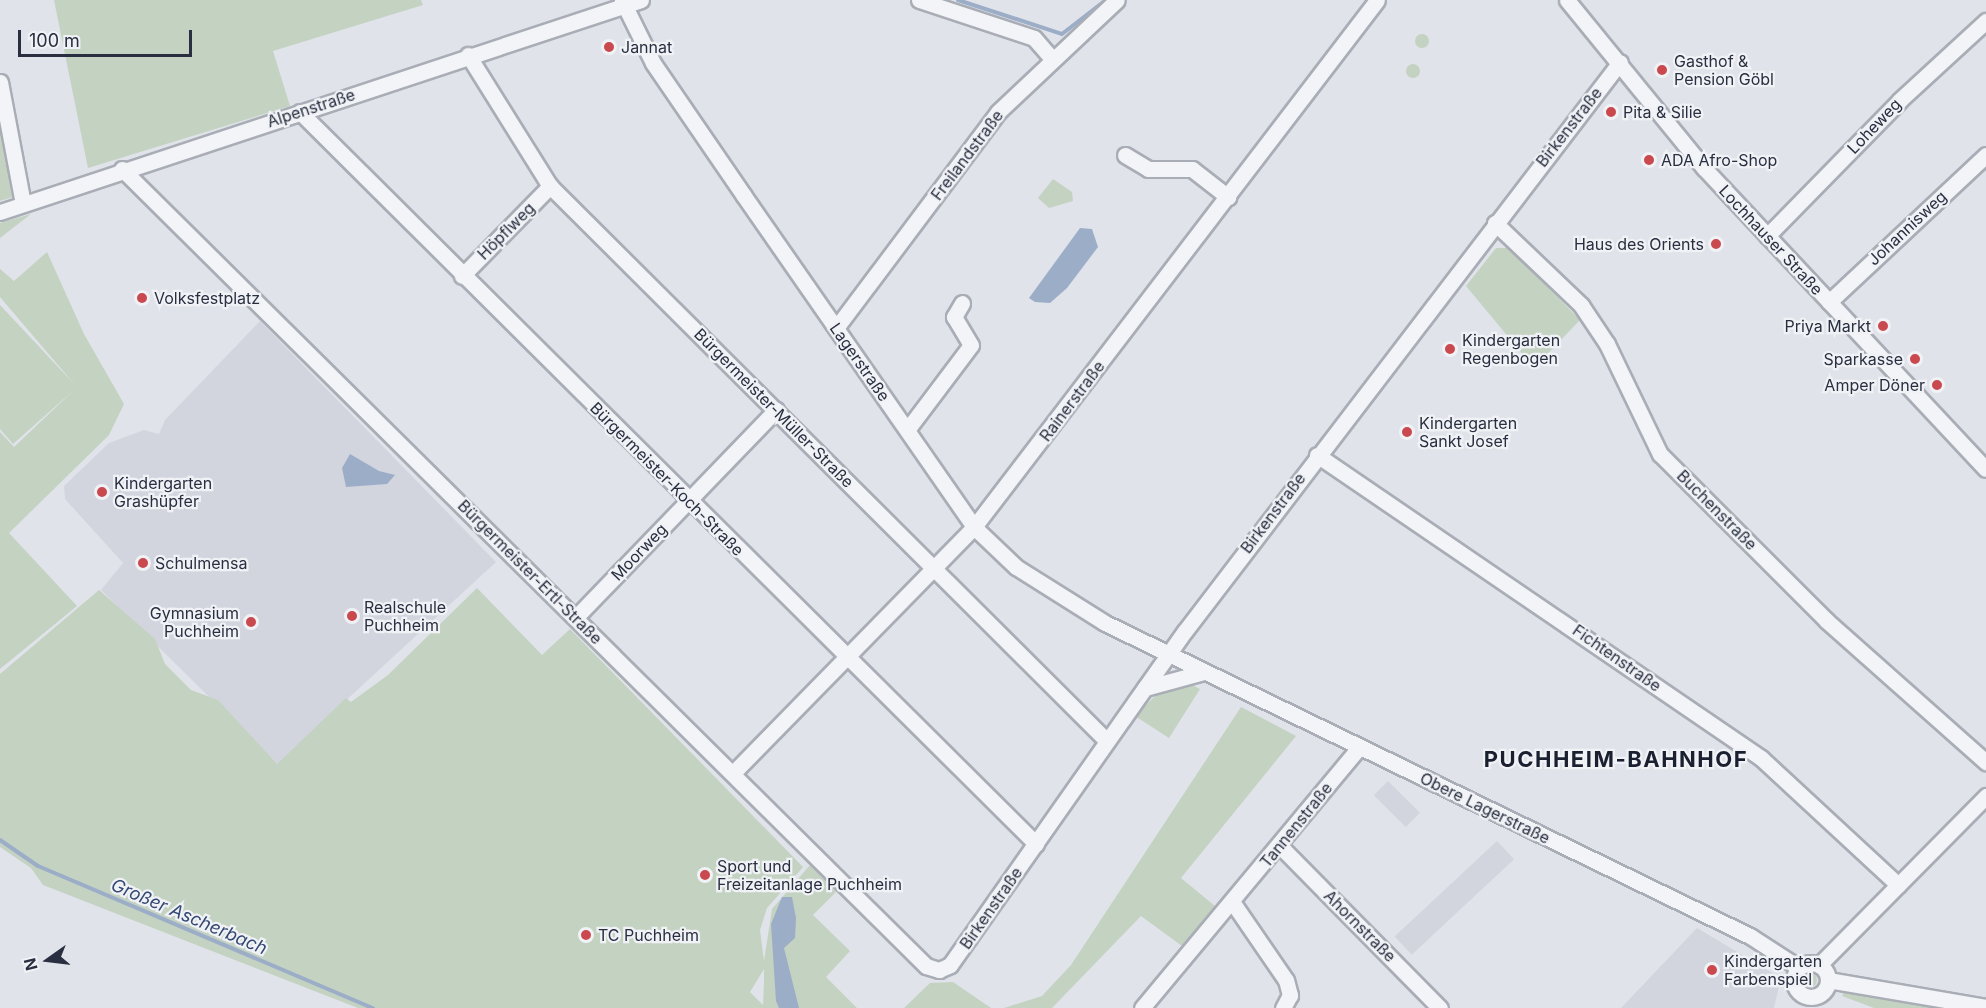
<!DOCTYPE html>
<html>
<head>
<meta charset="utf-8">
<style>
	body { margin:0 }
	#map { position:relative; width:1986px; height:1008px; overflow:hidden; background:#e0e3e9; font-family:Inter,sans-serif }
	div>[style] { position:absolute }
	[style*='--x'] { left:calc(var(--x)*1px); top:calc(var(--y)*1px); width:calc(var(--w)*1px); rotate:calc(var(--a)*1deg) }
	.built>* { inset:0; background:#d2d5de; transform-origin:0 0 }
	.green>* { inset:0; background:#c4d2c2 }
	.round { border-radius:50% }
	.water>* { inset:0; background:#9cadc8 }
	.stream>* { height:4px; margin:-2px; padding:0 2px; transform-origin:2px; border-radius:2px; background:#9cadc8 }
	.roads { filter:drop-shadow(2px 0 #a9adb6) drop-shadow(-2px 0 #a9adb6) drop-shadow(0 2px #a9adb6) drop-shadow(0 -2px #a9adb6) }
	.minor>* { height:15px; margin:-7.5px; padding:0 7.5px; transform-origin:7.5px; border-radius:7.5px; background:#f3f4f7 }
	.minor>.ring { margin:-7.5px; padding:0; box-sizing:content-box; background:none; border:15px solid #f3f4f7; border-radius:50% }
	.dots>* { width:16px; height:16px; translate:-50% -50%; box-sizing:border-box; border:3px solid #f0f2f6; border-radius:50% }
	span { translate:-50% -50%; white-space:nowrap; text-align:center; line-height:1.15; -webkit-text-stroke:4.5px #f0f2f6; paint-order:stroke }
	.poi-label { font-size:16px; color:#292f40 }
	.left { translate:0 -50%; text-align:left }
	.right { translate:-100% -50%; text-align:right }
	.street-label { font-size:16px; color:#292f40 }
	.water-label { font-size:18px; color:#344973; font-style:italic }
	.district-label { font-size:22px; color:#1b2031; font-weight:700; letter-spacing:1.5px }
	.north { position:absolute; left:18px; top:930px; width:60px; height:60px; -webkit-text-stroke:4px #f0f2f6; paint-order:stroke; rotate:256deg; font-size:16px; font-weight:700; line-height:24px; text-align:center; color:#292f40 }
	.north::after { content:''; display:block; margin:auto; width:21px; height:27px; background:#292f40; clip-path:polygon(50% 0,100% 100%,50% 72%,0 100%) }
	.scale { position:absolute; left:18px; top:30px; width:174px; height:27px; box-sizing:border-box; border:3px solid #292f40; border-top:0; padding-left:8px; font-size:18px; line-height:21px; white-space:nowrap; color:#292f40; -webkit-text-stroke:4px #f0f2f6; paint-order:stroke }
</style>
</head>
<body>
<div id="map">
	<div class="built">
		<div style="clip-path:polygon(260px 321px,496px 562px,277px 764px,101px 590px,123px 563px,65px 499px,64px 486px,109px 443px,144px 430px,159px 434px,165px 420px)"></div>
		<div style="left:1388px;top:781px;width:45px;height:20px;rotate:45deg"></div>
		<div style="left:1497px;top:841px;width:25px;height:140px;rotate:47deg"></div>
		<div style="clip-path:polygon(1697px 928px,1781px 978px,1774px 1008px,1621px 1008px)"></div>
	</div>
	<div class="green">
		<div style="clip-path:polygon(54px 0,421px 0,423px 5px,273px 51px,290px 106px,88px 168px)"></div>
		<div class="round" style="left:1415px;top:34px;width:14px;height:14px"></div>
		<div class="round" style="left:1406px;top:64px;width:14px;height:14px"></div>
		<div style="clip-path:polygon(0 113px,16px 196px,0 201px)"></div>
		<div style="clip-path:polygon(1053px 179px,1072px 192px,1073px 201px,1049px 208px,1038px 198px)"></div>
		<div style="clip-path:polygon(31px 214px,0 238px,0 223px)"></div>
		<div style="clip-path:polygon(1496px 248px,1509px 248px,1580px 320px,1534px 368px,1466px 286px)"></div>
		<div style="clip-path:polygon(47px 252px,84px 334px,124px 404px,109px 435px,9px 533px,77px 606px,0 669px,0 432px,14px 447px,74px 390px,13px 444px,0 429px,0 305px,75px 385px,0 297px,0 269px,14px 281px)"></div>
		<div style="clip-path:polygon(evenodd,477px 588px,542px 655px,570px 629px,803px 867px,767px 908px,760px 930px,764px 961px,772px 909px,810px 865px,836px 892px,813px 915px,850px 951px,826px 977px,857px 1008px,358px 1008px,43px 885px,31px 868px,0 847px,0 674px,99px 590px,155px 639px,165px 664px,191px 690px,218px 700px,277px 764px,346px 698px,351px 702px,388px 675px,477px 588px,764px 969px,764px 982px,763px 1005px,750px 992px,764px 969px)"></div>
		<div style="clip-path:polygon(1188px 683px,1200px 689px,1169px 738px,1135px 716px,1158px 693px)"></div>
		<div style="clip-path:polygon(1241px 707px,1296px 736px,1181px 878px,1215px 906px,1182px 946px,1141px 916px,1052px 1008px,1004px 1008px,1042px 996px,1071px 965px)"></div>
		<div class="round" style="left:1803px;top:973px;width:14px;height:14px"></div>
		<div style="clip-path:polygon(953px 982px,991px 1008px,904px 1008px,930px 983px)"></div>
		<div style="clip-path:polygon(1844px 992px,1939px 1008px,1874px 1008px,1842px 996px)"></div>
	</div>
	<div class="water">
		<div style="clip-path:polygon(1080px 228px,1092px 229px,1098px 247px,1067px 288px,1050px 303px,1035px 302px,1029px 298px)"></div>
		<div style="clip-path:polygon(350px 454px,379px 471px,395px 475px,387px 484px,346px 487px,342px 468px)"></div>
		<div style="clip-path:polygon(782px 897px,792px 897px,796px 918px,795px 938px,784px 948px,799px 1008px,779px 1008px,776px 1001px,771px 924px)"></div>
	</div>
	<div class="stream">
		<div style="--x:958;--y:0;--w:109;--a:18.1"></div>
		<div style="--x:1062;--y:34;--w:56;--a:-37.7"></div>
		<div style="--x:0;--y:840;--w:46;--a:34.4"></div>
		<div style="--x:38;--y:866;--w:364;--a:23"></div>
	</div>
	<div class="roads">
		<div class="minor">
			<div style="--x:622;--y:0;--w:70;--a:63.8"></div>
			<div style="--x:653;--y:63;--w:161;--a:55.6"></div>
			<div style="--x:744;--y:196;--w:403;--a:55.2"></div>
			<div style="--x:974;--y:527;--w:58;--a:43.6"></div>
			<div style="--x:1016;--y:567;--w:105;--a:32.2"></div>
			<div style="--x:1105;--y:623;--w:717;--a:25.89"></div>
			<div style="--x:1750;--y:936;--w:57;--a:32.9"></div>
			<div style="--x:919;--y:0;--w:121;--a:18.3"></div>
			<div style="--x:1034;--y:38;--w:28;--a:49"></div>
			<div style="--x:1567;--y:0;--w:217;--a:50.8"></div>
			<div style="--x:1704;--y:168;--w:412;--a:46.9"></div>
			<div style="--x:468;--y:55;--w:155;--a:58"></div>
			<div style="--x:550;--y:186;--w:786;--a:44.9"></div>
			<div style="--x:0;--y:82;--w:124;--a:79.3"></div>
			<div style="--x:300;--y:112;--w:1038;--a:44.84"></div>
			<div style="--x:1125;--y:155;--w:27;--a:31"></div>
			<div style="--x:1148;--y:169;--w:44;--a:0"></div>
			<div style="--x:1192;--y:169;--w:46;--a:37.9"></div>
			<div style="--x:122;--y:169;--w:1132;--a:44.75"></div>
			<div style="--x:926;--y:966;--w:14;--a:17"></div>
			<div style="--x:939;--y:970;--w:12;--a:-24"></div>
			<div style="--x:950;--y:965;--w:408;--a:-54.9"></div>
			<div style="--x:1185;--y:631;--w:716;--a:-52.6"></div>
			<div style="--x:0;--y:212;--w:675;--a:-18.3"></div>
			<div style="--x:1495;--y:223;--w:119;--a:43.6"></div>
			<div style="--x:1581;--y:305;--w:47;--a:56.3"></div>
			<div style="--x:1607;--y:344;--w:122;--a:64.3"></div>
			<div style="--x:1660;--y:454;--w:236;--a:45"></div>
			<div style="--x:1827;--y:621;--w:213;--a:41.6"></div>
			<div style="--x:1767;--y:236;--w:190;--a:-45.6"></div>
			<div style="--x:1900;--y:100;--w:117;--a:-42.6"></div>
			<div style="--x:462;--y:276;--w:126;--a:-45.6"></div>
			<div style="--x:1829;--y:302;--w:215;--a:-43.1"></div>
			<div style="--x:836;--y:328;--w:270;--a:-53.1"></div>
			<div style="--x:998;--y:112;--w:163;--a:-43.3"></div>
			<div style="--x:907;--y:430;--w:106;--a:-53"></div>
			<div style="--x:971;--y:345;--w:33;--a:-121"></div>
			<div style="--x:954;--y:317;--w:16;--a:-60"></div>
			<div style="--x:1317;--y:455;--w:538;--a:34.31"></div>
			<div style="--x:1761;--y:758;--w:187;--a:42.8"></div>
			<div style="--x:576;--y:617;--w:288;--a:-46"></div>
			<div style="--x:1145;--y:688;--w:61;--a:-15.2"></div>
			<div style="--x:733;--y:773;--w:344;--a:-45.6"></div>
			<div style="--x:974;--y:527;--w:663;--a:-52.59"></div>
			<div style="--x:1279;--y:845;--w:229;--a:45.4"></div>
			<div style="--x:1233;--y:903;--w:93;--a:55.5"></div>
			<div style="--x:1286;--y:980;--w:16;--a:75"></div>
			<div style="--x:1290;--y:995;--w:15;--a:118"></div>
			<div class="ring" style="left:1794px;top:963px;width:19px;height:19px"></div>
			<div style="--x:1819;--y:965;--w:238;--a:-45.3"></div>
			<div style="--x:1828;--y:980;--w:160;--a:9.7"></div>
			<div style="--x:1142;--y:1008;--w:339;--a:-50.2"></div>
		</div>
	</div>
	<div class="dots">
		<div style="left:609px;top:47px;background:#ca494e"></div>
		<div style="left:1662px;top:70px;background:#ca494e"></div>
		<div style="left:1611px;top:112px;background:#ca494e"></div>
		<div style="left:1649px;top:160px;background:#ca494e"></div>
		<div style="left:1716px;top:244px;background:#ca494e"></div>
		<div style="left:142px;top:298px;background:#ca494e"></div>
		<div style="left:1883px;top:326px;background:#ca494e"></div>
		<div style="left:1450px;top:349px;background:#ca494e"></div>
		<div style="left:1915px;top:359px;background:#ca494e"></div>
		<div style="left:1937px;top:385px;background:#ca494e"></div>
		<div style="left:1407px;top:432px;background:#ca494e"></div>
		<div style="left:102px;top:492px;background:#ca494e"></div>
		<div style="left:143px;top:563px;background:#ca494e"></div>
		<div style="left:352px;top:616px;background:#ca494e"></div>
		<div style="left:251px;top:622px;background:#ca494e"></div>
		<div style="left:705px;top:875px;background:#ca494e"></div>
		<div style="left:586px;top:935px;background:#ca494e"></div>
		<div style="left:1712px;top:970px;background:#ca494e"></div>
	</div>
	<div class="poi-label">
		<span class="left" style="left:621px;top:47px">Jannat</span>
		<span class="left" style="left:1674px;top:70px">Gasthof &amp;<br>Pension Göbl</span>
		<span class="left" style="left:1623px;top:112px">Pita &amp; Silie</span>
		<span class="left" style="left:1661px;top:160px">ADA Afro-Shop</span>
		<span class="right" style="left:1704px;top:244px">Haus des Orients</span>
		<span class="left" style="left:154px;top:298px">Volksfestplatz</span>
		<span class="right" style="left:1871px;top:326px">Priya Markt</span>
		<span class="left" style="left:1462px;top:349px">Kindergarten<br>Regenbogen</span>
		<span class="right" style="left:1903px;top:359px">Sparkasse</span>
		<span class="right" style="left:1925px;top:385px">Amper Döner</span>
		<span class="left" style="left:1419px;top:432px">Kindergarten<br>Sankt Josef</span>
		<span class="left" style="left:114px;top:492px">Kindergarten<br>Grashüpfer</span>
		<span class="left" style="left:155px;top:563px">Schulmensa</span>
		<span class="left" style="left:364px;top:616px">Realschule<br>Puchheim</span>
		<span class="right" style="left:239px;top:622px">Gymnasium<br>Puchheim</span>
		<span class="left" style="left:717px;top:875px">Sport und<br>Freizeitanlage Puchheim</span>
		<span class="left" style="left:598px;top:935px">TC Puchheim</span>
		<span class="left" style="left:1724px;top:970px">Kindergarten<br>Farbenspiel</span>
	</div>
	<div class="street-label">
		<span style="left:311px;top:108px;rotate:-18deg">Alpenstraße</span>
		<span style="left:1874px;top:126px;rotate:-46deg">Loheweg</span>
		<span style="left:1569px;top:127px;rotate:-52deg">Birkenstraße</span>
		<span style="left:967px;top:155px;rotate:-53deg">Freilandstraße</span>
		<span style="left:1907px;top:228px;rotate:-43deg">Johannisweg</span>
		<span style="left:506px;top:231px;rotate:-45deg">Höpflweg</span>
		<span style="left:1771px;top:240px;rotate:47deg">Lochhauser Straße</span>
		<span style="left:860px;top:362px;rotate:55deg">Lagerstraße</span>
		<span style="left:1072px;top:401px;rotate:-53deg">Rainerstraße</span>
		<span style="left:774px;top:408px;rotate:45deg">Bürgermeister-Müller-Straße</span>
		<span style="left:667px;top:479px;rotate:45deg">Bürgermeister-Koch-Straße</span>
		<span style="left:1717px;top:510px;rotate:45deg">Buchenstraße</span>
		<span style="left:1273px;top:513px;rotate:-53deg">Birkenstraße</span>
		<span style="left:639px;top:552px;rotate:-46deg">Moorweg</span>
		<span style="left:530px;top:572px;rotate:45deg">Bürgermeister-Ertl-Straße</span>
		<span style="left:1617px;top:658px;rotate:35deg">Fichtenstraße</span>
		<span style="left:1485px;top:808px;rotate:26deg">Obere Lagerstraße</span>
		<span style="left:1296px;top:825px;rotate:-51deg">Tannenstraße</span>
		<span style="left:991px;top:908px;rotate:-55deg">Birkenstraße</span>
		<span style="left:1360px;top:926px;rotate:45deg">Ahornstraße</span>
	</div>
	<div class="water-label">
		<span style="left:189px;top:917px;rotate:23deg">Großer Ascherbach</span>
	</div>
	<div class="district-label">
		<span style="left:1616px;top:760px">PUCHHEIM-BAHNHOF</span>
	</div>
	<div class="north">N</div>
	<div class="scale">100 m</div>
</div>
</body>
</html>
